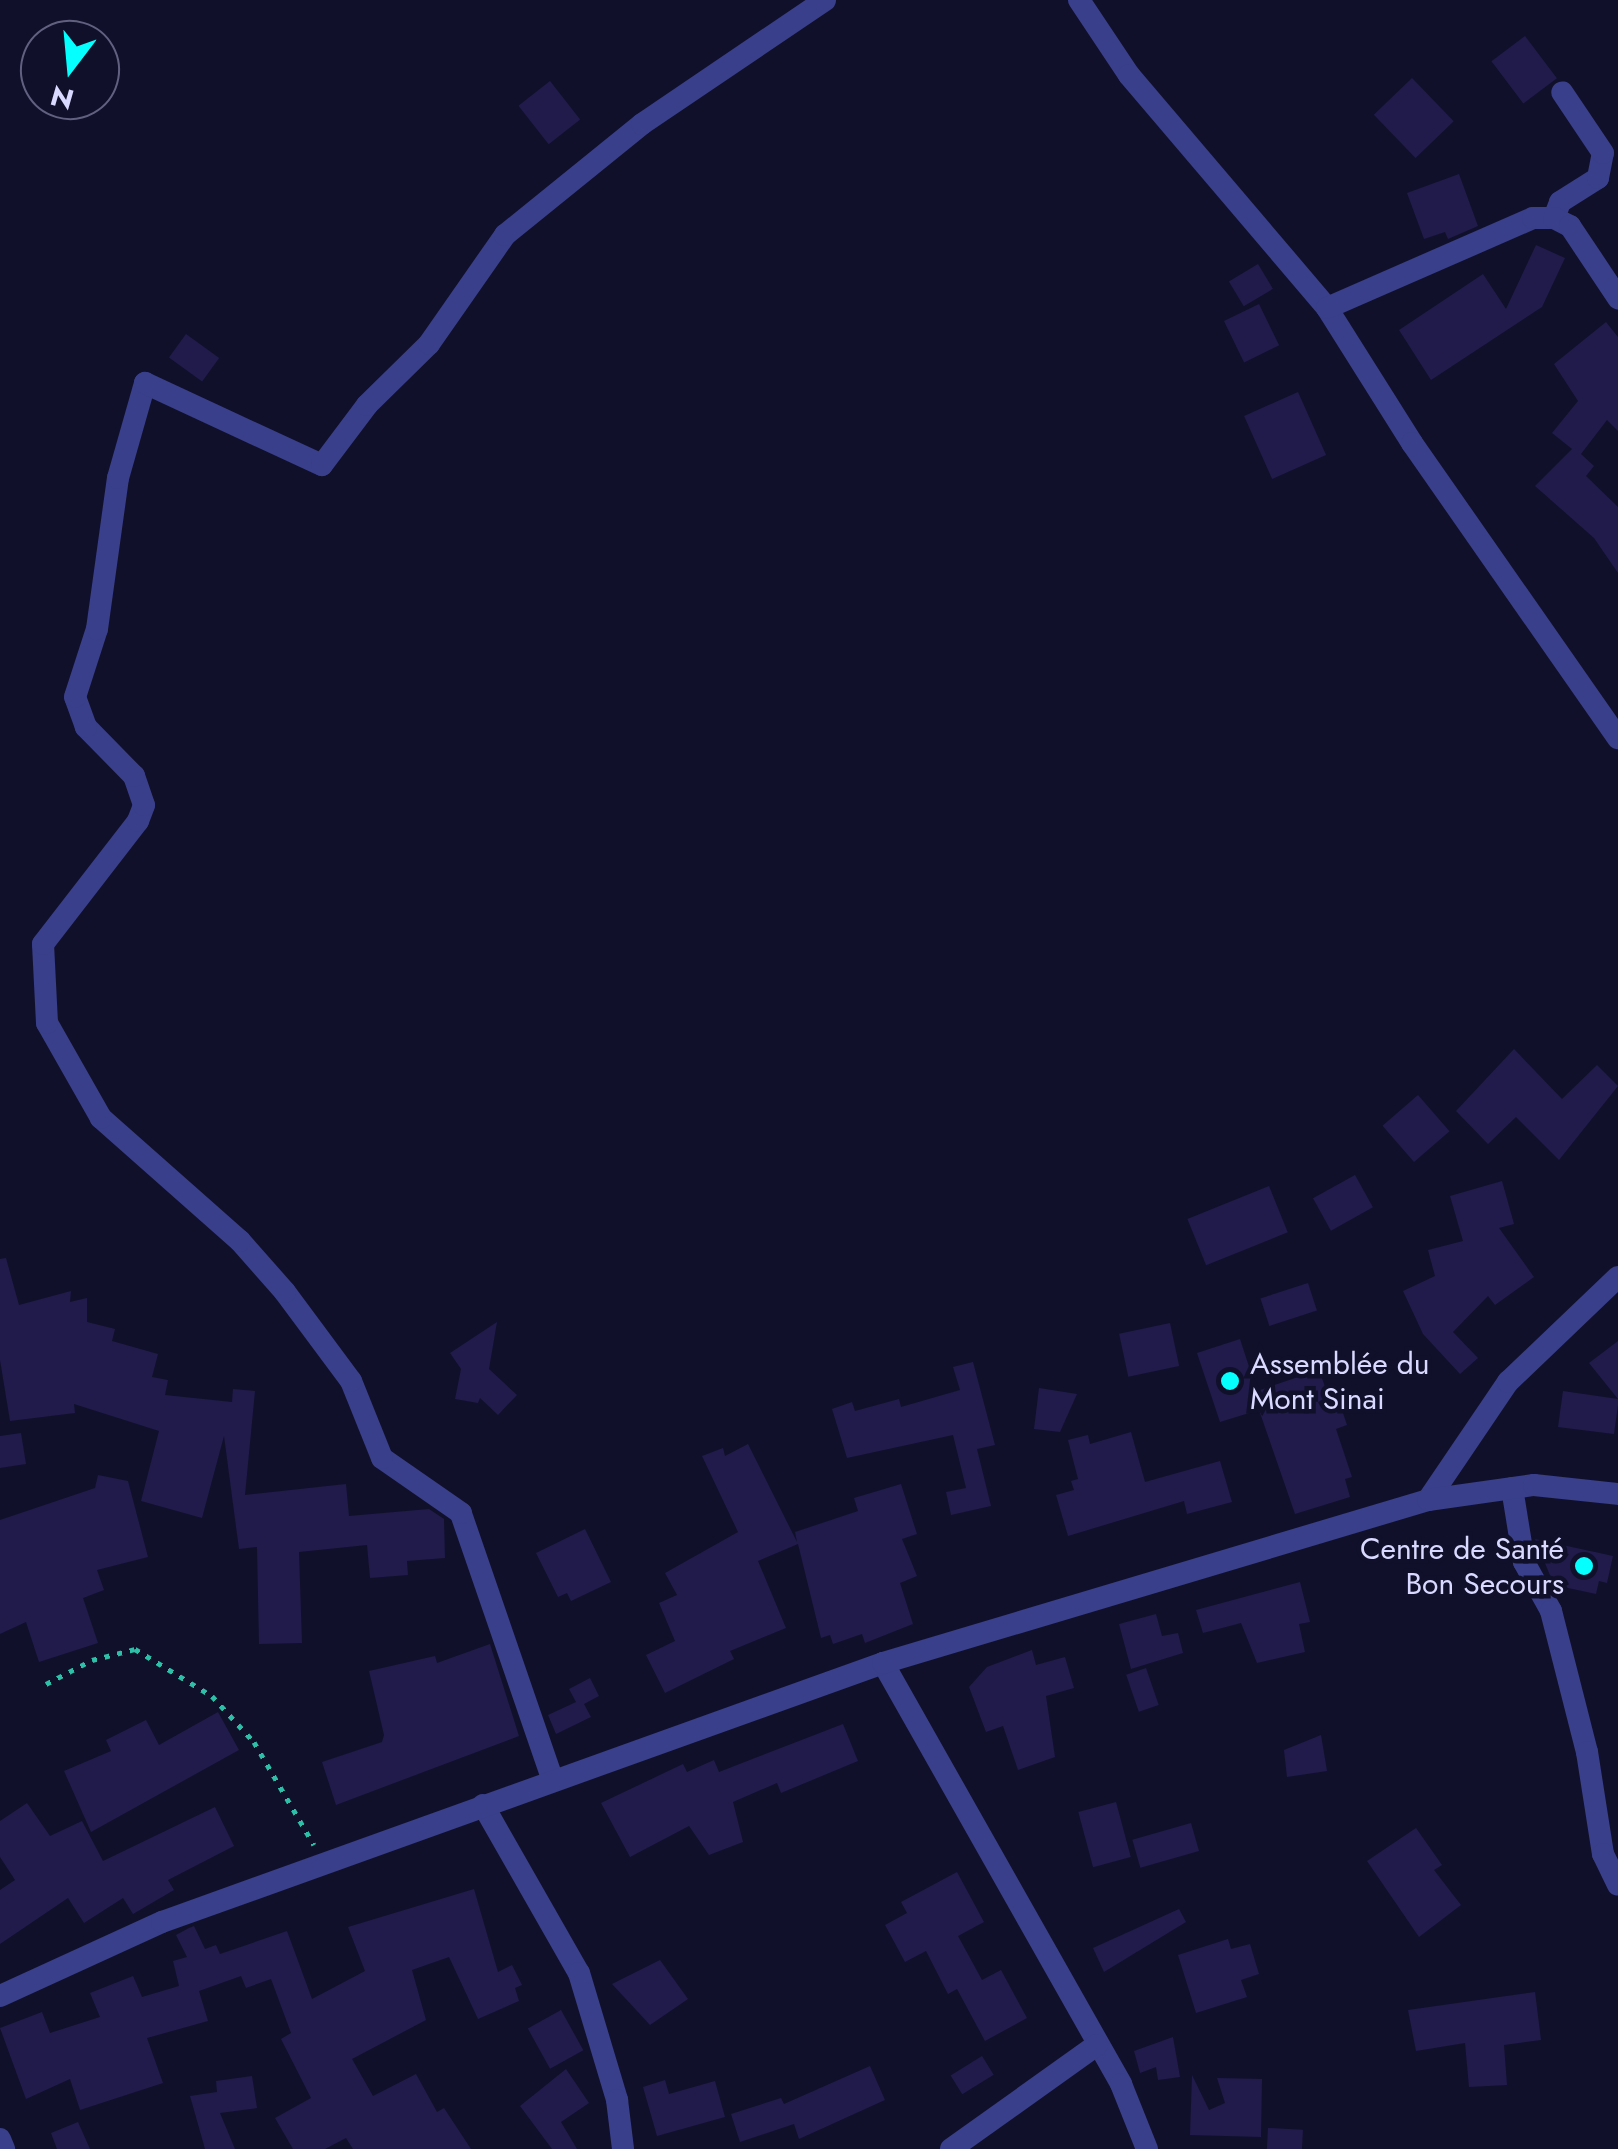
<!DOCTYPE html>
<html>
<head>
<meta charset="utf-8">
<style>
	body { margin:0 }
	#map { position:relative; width:1618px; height:2149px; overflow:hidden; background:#11102a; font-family:Jost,sans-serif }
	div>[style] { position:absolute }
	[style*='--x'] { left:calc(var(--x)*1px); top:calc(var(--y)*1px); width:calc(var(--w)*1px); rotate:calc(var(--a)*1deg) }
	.building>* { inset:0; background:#201b4b; transform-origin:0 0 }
	.path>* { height:5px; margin-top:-2.5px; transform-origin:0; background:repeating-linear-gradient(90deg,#2dbfa7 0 5px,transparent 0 13px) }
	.street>* { height:22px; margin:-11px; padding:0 11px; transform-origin:11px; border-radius:11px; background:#393f8a }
	.dots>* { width:28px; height:28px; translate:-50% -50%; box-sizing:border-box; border:5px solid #11102a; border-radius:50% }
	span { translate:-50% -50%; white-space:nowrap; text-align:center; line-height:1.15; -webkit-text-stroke:9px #11102a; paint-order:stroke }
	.poi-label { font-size:30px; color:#d9d8ff }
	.left { translate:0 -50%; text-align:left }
	.right { translate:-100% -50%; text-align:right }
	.north { position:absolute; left:20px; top:20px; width:100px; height:100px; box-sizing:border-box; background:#11102a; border:2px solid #61607f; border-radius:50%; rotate:196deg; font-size:28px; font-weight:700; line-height:40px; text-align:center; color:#d9d8ff }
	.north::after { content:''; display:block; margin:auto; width:35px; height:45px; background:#04fffe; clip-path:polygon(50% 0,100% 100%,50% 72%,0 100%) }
</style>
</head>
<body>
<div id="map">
	<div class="building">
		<div style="left:1525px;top:36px;width:53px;height:42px;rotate:53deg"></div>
		<div style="left:1412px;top:78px;width:60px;height:53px;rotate:46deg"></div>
		<div style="left:550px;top:81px;width:49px;height:40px;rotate:52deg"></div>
		<div style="clip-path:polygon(1459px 174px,1478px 226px,1448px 239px,1445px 232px,1424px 239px,1407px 193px)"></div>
		<div style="clip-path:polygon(1536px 245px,1565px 258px,1542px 307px,1431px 380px,1399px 330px,1483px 274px,1506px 309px)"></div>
		<div style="left:1258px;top:264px;width:29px;height:34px;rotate:59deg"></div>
		<div style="left:1259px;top:304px;width:46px;height:39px;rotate:64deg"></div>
		<div style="clip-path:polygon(1606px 322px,1618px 337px,1618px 431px,1607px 420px,1581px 454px,1594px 466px,1586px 476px,1618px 507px,1618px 573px,1594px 538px,1535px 486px,1572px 449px,1552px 433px,1578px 401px,1554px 364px)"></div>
		<div style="left:186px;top:334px;width:41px;height:29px;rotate:36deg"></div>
		<div style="left:1298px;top:392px;width:69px;height:59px;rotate:66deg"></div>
		<div style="clip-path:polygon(1514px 1049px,1562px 1099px,1597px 1065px,1618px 1086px,1559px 1160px,1516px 1117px,1488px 1144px,1456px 1111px)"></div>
		<div style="left:1418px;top:1095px;width:48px;height:47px;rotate:49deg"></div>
		<div style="left:1355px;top:1175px;width:37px;height:48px;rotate:61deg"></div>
		<div style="clip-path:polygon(1502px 1181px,1514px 1224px,1499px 1228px,1534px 1277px,1495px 1305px,1488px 1296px,1453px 1332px,1478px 1358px,1460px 1374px,1423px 1334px,1403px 1291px,1435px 1276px,1428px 1250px,1463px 1241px,1450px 1196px)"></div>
		<div style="left:1269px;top:1186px;width:50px;height:88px;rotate:68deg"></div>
		<div style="clip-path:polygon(6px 1258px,19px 1305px,71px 1291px,70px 1302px,87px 1298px,87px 1322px,115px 1329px,112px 1341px,158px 1354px,152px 1377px,168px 1380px,165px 1395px,232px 1402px,233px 1389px,255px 1391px,245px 1495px,346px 1484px,349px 1516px,429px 1509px,444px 1519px,445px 1558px,407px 1561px,408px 1575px,370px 1578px,367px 1545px,299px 1552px,302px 1643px,259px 1644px,257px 1547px,239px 1549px,224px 1436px,202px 1518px,141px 1501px,159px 1431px,74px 1404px,75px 1413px,10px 1421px,0 1360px,0 1259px)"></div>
		<div style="left:1308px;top:1283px;width:29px;height:50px;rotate:72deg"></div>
		<div style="clip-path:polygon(497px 1322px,489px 1369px,517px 1395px,498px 1415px,480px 1398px,478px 1403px,455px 1399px,461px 1369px,450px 1353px)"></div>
		<div style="left:1170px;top:1323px;width:44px;height:52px;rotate:78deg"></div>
		<div style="clip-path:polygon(1240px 1339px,1257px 1391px,1319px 1370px,1333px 1409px,1341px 1407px,1347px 1425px,1336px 1429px,1352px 1477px,1345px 1479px,1350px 1497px,1295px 1514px,1259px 1410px,1220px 1422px,1197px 1353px)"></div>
		<div style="clip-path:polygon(1618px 1341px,1618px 1405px,1614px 1434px,1558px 1427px,1563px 1391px,1618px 1399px,1589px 1363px)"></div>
		<div style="clip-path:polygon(973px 1362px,995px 1445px,977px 1449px,991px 1506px,951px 1515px,946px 1492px,966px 1488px,953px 1435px,847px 1458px,832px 1409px,852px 1402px,855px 1411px,899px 1399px,901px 1407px,960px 1390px,953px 1367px)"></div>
		<div style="clip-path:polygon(1039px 1388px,1077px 1394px,1060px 1432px,1034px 1429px)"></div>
		<div style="clip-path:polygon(1131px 1432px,1145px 1482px,1220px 1461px,1232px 1502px,1187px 1514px,1184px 1501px,1068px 1536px,1056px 1495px,1074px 1490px,1071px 1481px,1078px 1479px,1068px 1440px,1088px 1435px,1090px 1444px)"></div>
		<div style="clip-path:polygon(21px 1433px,26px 1464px,0 1468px,0 1436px)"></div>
		<div style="clip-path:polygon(748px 1444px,797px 1542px,795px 1532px,858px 1511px,854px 1498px,901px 1484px,917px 1534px,902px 1539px,917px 1576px,900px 1583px,913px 1624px,865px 1643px,862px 1634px,833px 1644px,830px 1635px,821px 1638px,798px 1544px,758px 1561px,786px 1628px,730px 1651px,734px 1659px,665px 1693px,646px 1655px,675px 1641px,659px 1603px,677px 1595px,665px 1573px,738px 1532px,702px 1456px,723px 1448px,725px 1456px)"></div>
		<div style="clip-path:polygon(98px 1475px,128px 1481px,148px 1557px,97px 1570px,104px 1590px,83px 1598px,98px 1643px,39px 1662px,26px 1622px,0 1634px,0 1520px,95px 1488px)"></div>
		<div style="clip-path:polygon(585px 1529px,611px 1582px,571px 1601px,567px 1593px,558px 1597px,536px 1553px)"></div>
		<div style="clip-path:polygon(1535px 1539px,1613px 1556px,1607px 1583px,1599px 1581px,1596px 1594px,1554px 1585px)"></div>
		<div style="clip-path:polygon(1300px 1582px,1310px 1622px,1299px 1624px,1305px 1652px,1257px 1663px,1241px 1623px,1203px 1633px,1196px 1610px)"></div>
		<div style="clip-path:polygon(1156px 1614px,1162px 1636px,1178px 1633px,1183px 1653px,1131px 1669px,1119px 1624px)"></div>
		<div style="clip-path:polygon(490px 1644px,519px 1736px,336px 1805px,322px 1762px,382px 1742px,384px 1735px,369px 1671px,435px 1656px,437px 1663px)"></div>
		<div style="clip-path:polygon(1032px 1650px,1036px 1665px,1065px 1657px,1074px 1688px,1046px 1696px,1055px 1757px,1018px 1770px,1003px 1726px,986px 1732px,969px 1687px,987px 1667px)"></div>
		<div style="left:1146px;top:1668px;width:39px;height:21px;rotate:71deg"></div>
		<div style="clip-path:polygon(590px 1678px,599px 1696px,584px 1704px,591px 1717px,556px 1734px,548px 1715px,576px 1702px,569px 1689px)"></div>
		<div style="clip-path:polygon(218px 1712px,239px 1750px,91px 1832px,64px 1771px,111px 1751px,106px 1740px,146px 1720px,159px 1745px)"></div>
		<div style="clip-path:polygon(843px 1724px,858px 1761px,781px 1793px,777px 1783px,733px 1802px,743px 1842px,709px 1855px,689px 1826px,630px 1857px,601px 1803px,683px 1764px,687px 1772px,714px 1760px,719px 1772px)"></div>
		<div style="clip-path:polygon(1321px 1735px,1327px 1771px,1287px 1777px,1284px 1750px)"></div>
		<div style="left:1116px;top:1802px;width:57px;height:39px;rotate:75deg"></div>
		<div style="clip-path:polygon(27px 1803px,50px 1836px,82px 1821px,103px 1861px,215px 1807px,234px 1846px,168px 1880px,174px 1890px,133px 1914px,123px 1898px,84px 1923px,68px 1898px,0 1944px,0 1890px,15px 1880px,0 1857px,0 1821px)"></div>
		<div style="left:1191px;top:1823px;width:29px;height:61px;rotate:74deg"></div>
		<div style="clip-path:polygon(1416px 1828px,1442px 1865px,1434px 1870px,1461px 1905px,1419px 1937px,1367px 1861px)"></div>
		<div style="clip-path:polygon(957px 1872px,984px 1922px,958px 1936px,982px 1980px,1001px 1970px,1027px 2018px,985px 2041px,957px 1989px,948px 1994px,926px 1951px,905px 1962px,885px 1925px,907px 1913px,901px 1902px)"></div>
		<div style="clip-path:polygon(474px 1889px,498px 1972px,512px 1965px,522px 1985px,515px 1988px,519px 2001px,478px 2019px,449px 1957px,412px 1970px,426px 2020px,352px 2059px,373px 2096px,416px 2074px,437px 2112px,444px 2108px,471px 2149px,353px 2149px,346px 2138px,325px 2149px,293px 2149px,275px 2118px,311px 2098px,281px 2039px,291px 2033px,271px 1979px,246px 1988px,241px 1976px,199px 1991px,208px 2021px,147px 2038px,163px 2083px,80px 2110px,70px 2079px,26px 2099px,0 2028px,42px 2012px,50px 2033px,100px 2017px,90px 1993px,133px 1976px,142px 1997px,179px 1986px,173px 1961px,187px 1957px,176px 1935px,189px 1928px,194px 1926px,205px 1949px,216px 1945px,220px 1954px,287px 1931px,312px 1999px,365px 1971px,348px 1927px)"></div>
		<div style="clip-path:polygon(1179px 1909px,1186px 1922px,1104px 1972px,1093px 1948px)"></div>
		<div style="clip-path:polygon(1228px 1939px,1231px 1949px,1250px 1944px,1259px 1974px,1241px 1980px,1247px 1997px,1196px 2013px,1178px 1955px)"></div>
		<div style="clip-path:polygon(660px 1960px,688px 1999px,650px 2025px,612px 1984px)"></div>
		<div style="clip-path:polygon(1535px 1992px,1541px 2040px,1504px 2045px,1507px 2085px,1469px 2087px,1465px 2043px,1416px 2051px,1408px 2010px)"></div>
		<div style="left:561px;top:2010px;width:46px;height:38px;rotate:61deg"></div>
		<div style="clip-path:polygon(1173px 2037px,1180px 2077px,1158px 2080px,1156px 2067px,1140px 2073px,1134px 2051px)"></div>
		<div style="left:982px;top:2056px;width:22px;height:37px;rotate:58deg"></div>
		<div style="clip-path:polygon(870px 2066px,885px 2100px,799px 2139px,794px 2124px,740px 2142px,731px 2114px,781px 2098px,784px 2104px)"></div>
		<div style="clip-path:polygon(566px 2069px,589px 2103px,561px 2122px,577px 2149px,552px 2149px,520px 2106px)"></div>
		<div style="clip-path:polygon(1192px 2075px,1209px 2110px,1225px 2103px,1217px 2078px,1262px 2079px,1261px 2137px,1190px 2135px)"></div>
		<div style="clip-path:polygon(252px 2076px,257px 2108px,220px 2113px,235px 2149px,205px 2149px,190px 2096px,217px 2092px,216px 2081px)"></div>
		<div style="clip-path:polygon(665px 2080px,669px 2094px,715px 2081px,725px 2117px,657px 2136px,643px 2087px)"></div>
		<div style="clip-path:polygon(78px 2122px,90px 2149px,57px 2149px,51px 2133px)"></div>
		<div style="left:1268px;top:2128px;width:35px;height:21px;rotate:3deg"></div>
	</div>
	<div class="path">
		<div style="--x:46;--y:1684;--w:52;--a:-27.6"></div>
		<div style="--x:92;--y:1660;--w:44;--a:-14.3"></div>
		<div style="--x:135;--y:1649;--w:90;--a:31.4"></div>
		<div style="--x:212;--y:1696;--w:62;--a:47.6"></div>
		<div style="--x:254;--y:1742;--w:119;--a:59.8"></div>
	</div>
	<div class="street">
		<div style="--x:1079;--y:0;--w:90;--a:56.3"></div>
		<div style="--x:1129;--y:75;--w:306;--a:49.6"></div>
		<div style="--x:1327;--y:308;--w:160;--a:57.8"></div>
		<div style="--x:1412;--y:443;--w:360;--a:55.1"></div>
		<div style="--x:1554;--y:218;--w:17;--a:-69"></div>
		<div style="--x:1560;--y:202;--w:45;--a:-32.3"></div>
		<div style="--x:1598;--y:178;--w:25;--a:-79"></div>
		<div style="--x:1603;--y:153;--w:73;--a:-123.9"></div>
		<div style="--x:1327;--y:308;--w:225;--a:-23.6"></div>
		<div style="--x:1533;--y:218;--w:21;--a:0"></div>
		<div style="--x:1554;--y:218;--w:18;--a:27"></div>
		<div style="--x:1570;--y:226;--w:87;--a:56.3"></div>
		<div style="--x:1512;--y:1488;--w:75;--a:80.8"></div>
		<div style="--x:1524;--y:1562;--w:56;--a:61.1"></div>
		<div style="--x:1551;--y:1611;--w:146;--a:75.7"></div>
		<div style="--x:1587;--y:1752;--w:103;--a:81.1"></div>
		<div style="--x:1603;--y:1854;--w:34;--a:64"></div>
		<div style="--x:1428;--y:1500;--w:143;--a:-55.9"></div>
		<div style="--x:1508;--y:1382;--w:152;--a:-43.7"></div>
		<div style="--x:883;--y:1663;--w:484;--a:60.5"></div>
		<div style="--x:1121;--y:2084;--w:70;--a:68.2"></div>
		<div style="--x:552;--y:1778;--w:280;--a:-109"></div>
		<div style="--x:461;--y:1513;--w:96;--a:-145.2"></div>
		<div style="--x:382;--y:1458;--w:83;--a:-111.9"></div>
		<div style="--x:351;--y:1381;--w:111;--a:-126.6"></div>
		<div style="--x:285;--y:1292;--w:68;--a:-131.4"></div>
		<div style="--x:240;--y:1241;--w:186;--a:-138.5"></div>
		<div style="--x:101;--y:1118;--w:109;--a:-119.6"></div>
		<div style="--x:47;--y:1023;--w:79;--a:-92.9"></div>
		<div style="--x:43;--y:944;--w:155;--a:-52.3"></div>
		<div style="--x:138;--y:821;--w:17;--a:-69"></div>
		<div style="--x:144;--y:805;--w:31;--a:-109"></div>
		<div style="--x:134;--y:776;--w:69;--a:-134.4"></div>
		<div style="--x:86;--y:727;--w:32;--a:-110"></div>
		<div style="--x:75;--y:697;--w:71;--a:-72.1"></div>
		<div style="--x:97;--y:629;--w:152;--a:-82.1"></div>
		<div style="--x:118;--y:478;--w:99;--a:-74.1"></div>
		<div style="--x:145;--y:383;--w:195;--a:24.9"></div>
		<div style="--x:322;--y:465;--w:75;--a:-53.1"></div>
		<div style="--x:367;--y:405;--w:87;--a:-44.5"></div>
		<div style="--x:429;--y:344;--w:133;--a:-55.1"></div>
		<div style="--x:505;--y:235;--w:176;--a:-39"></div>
		<div style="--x:642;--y:124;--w:221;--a:-34.1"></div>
		<div style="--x:483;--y:1805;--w:193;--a:60.3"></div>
		<div style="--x:579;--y:1973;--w:133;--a:73.3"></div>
		<div style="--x:617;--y:2100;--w:49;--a:83"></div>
		<div style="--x:0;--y:1996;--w:178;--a:-24.6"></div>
		<div style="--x:162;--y:1922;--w:766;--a:-19.76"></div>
		<div style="--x:883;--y:1663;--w:569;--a:-16.65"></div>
		<div style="--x:1428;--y:1500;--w:107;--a:-8.1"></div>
		<div style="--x:1534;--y:1485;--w:84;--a:6.1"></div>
		<div style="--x:0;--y:2139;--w:11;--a:68"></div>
		<div style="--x:951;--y:2149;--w:179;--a:-35.5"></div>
	</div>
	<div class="dots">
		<div style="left:1230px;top:1381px;background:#04fffe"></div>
		<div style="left:1584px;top:1566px;background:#04fffe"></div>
	</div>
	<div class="poi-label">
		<span class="left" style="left:1250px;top:1381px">Assemblée du<br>Mont Sinai</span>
		<span class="right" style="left:1564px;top:1566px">Centre de Santé<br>Bon Secours</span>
	</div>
	<div class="north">N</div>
</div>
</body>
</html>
